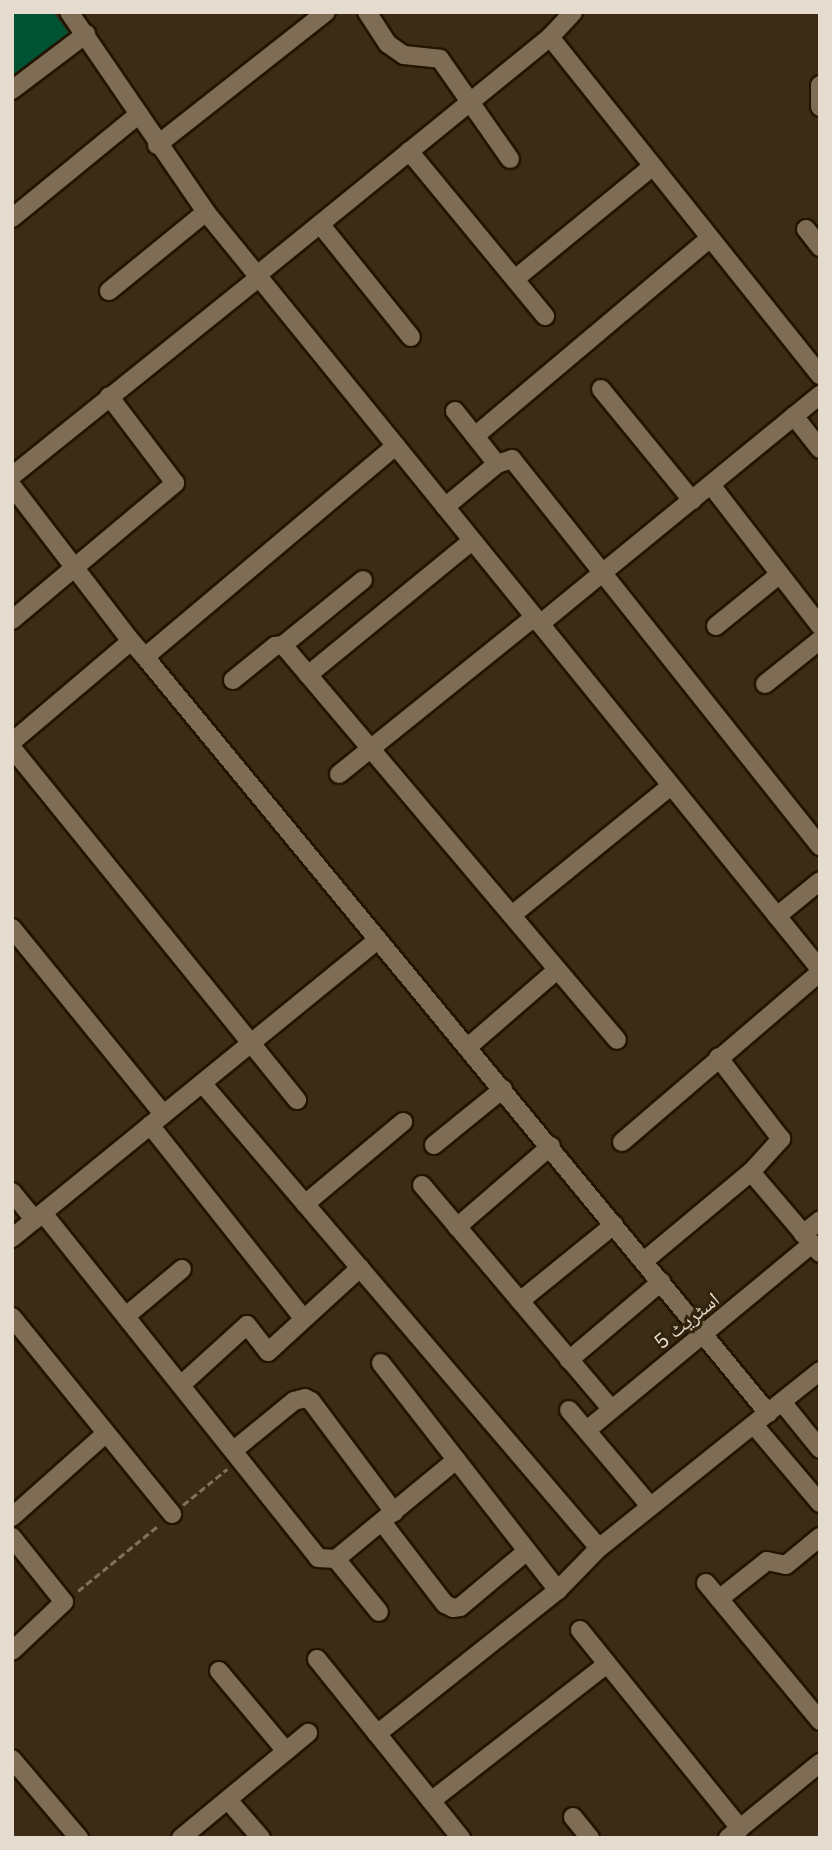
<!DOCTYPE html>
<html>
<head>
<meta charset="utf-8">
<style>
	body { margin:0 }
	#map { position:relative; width:832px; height:1850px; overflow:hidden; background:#3c2c16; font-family:"IBM Plex Sans","Noto Naskh Arabic",sans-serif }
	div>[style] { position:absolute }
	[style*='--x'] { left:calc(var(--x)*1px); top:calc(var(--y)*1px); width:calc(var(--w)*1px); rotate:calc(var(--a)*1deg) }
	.green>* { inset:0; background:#005235 }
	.path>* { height:2.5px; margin-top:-1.25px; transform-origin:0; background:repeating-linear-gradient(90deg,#7e715e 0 7px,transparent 0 10.5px) }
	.roads { filter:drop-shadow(2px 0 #231401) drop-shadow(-2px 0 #231401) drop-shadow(0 2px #231401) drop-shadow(0 -2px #231401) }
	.minor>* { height:18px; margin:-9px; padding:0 9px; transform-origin:9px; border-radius:9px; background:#7e6c54 }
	span { translate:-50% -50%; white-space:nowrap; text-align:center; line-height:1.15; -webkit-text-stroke:6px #32230c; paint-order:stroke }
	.street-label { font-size:21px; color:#e5dbce }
	.frame { position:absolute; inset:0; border:14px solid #e5dbce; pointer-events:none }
</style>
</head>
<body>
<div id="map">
	<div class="green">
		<div style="clip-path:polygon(12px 12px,53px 12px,72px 37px,12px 82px)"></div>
	</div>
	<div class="path">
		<div style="--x:183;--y:1505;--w:57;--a:-39.3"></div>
		<div style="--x:78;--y:1591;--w:104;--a:-39.2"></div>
	</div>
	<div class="roads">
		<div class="minor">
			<div style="--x:367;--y:12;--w:38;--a:57"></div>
			<div style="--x:388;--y:44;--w:19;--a:35"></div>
			<div style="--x:404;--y:55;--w:36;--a:6"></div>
			<div style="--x:440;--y:59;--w:122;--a:55"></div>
			<div style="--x:550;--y:37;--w:433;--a:51.4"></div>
			<div style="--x:820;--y:85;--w:22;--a:90"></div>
			<div style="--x:12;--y:90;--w:93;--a:-37.1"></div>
			<div style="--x:157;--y:145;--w:215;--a:-38.2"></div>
			<div style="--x:409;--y:151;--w:214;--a:50.5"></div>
			<div style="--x:12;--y:218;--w:164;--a:-39.3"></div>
			<div style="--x:320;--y:224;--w:145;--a:51.2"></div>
			<div style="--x:806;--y:229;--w:23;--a:52"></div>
			<div style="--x:256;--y:276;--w:379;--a:-39.1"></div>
			<div style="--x:550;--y:37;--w:34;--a:-47"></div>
			<div style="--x:515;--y:279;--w:178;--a:-39.3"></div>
			<div style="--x:109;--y:291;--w:125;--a:-39.2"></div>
			<div style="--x:601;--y:389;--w:144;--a:50.7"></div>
			<div style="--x:455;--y:411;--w:68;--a:51.6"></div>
			<div style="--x:794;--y:416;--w:42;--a:51.8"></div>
			<div style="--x:475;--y:436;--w:307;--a:-40.1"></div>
			<div style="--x:396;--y:446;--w:673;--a:50.97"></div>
			<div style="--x:12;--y:476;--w:316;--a:-38.8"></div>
			<div style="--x:711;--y:485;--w:178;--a:52.3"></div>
			<div style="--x:12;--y:486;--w:195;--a:52.5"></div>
			<div style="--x:445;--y:507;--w:67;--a:-39.6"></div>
			<div style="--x:497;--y:464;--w:16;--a:-18"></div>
			<div style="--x:512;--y:459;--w:495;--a:51.5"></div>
			<div style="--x:12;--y:620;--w:213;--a:-40"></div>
			<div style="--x:175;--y:483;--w:109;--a:-127.2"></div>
			<div style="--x:540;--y:624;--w:362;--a:-39.3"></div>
			<div style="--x:716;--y:626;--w:82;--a:-39.1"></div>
			<div style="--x:283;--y:645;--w:103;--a:-39.1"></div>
			<div style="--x:145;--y:657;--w:980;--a:50.51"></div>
			<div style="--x:308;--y:675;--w:212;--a:-39.3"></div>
			<div style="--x:233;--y:680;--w:54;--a:-39"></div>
			<div style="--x:275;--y:646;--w:8;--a:-7"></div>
			<div style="--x:283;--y:645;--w:517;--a:49.78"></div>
			<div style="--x:765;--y:684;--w:70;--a:-38.7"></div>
			<div style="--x:12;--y:742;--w:156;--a:-40.3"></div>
			<div style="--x:131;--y:641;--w:21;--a:49"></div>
			<div style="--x:145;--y:657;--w:328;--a:-40.1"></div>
			<div style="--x:396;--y:446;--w:301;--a:-129.1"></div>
			<div style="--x:206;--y:212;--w:242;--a:-124.4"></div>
			<div style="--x:12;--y:748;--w:453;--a:51"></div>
			<div style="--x:339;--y:774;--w:250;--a:-38.8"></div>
			<div style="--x:512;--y:915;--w:205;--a:-39.1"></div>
			<div style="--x:777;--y:916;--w:55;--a:-39.1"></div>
			<div style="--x:12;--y:928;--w:240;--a:50.9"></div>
			<div style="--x:468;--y:1047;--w:118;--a:-40.9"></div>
			<div style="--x:202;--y:1083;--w:611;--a:49.51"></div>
			<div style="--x:150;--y:1125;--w:245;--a:51.6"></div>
			<div style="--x:622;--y:1142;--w:261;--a:-40.6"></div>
			<div style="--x:434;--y:1145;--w:89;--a:-39.1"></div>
			<div style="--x:751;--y:1172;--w:106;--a:49.6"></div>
			<div style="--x:422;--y:1185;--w:293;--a:49.8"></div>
			<div style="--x:12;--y:1192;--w:36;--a:51"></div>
			<div style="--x:305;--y:1204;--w:128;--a:-39.9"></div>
			<div style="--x:43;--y:1213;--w:441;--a:51.4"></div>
			<div style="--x:318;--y:1558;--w:18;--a:3"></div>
			<div style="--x:336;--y:1559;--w:156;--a:-39.5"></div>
			<div style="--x:457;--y:1227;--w:124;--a:-40.8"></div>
			<div style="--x:803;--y:1234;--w:22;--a:-39"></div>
			<div style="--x:12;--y:1238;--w:472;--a:-39.2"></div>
			<div style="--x:644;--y:1261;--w:139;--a:-39.8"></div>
			<div style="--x:751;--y:1172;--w:45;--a:-47.7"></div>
			<div style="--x:781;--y:1139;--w:103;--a:-127.5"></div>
			<div style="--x:520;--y:1301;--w:121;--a:-39"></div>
			<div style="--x:126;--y:1316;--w:73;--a:-40"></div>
			<div style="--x:12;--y:1317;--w:254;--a:50.9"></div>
			<div style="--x:569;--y:1360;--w:121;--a:-40.3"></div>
			<div style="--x:381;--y:1363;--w:288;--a:52.1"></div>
			<div style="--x:181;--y:1385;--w:89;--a:-42.3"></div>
			<div style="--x:247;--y:1325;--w:34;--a:52"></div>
			<div style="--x:268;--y:1352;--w:125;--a:-42.4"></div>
			<div style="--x:782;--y:1402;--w:60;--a:51"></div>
			<div style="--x:569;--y:1410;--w:126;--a:49.8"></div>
			<div style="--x:754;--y:1425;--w:102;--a:49.8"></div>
			<div style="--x:587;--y:1430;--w:292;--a:-39.6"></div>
			<div style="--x:234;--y:1450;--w:77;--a:-39.2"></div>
			<div style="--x:294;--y:1401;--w:11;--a:-15"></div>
			<div style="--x:305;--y:1398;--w:7;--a:27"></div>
			<div style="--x:311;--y:1401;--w:139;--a:53.2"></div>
			<div style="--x:12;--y:1517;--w:125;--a:-41.7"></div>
			<div style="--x:382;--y:1522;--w:103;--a:52.5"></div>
			<div style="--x:445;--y:1604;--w:9;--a:27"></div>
			<div style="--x:453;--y:1608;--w:7;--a:-8"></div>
			<div style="--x:460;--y:1607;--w:87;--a:-39.9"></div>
			<div style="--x:12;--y:1537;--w:83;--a:51.3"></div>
			<div style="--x:64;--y:1602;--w:71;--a:136.7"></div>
			<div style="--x:336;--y:1559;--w:68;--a:50.9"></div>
			<div style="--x:706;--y:1583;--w:179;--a:50.4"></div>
			<div style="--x:719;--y:1599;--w:61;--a:-38.4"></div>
			<div style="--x:767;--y:1561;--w:19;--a:12"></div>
			<div style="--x:786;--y:1565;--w:44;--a:-39.5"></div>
			<div style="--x:580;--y:1630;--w:255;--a:51.1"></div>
			<div style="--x:317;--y:1659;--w:230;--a:51.2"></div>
			<div style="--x:219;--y:1671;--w:104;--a:50.1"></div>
			<div style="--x:377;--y:1734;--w:231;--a:-38.5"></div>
			<div style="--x:558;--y:1590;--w:59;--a:-45.7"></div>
			<div style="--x:599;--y:1548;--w:283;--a:-38.7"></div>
			<div style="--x:12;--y:1759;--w:104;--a:49.7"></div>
			<div style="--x:228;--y:1800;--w:50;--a:49"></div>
			<div style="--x:431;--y:1801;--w:223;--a:-37.9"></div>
			<div style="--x:573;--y:1817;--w:27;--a:51"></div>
			<div style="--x:181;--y:1838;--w:165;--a:-39.6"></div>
			<div style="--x:728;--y:1838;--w:119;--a:-39.2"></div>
		</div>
	</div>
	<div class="street-label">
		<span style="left:686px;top:1320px;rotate:-39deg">اسٹریٹ 5</span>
	</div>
	<div class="frame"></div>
</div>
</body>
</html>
